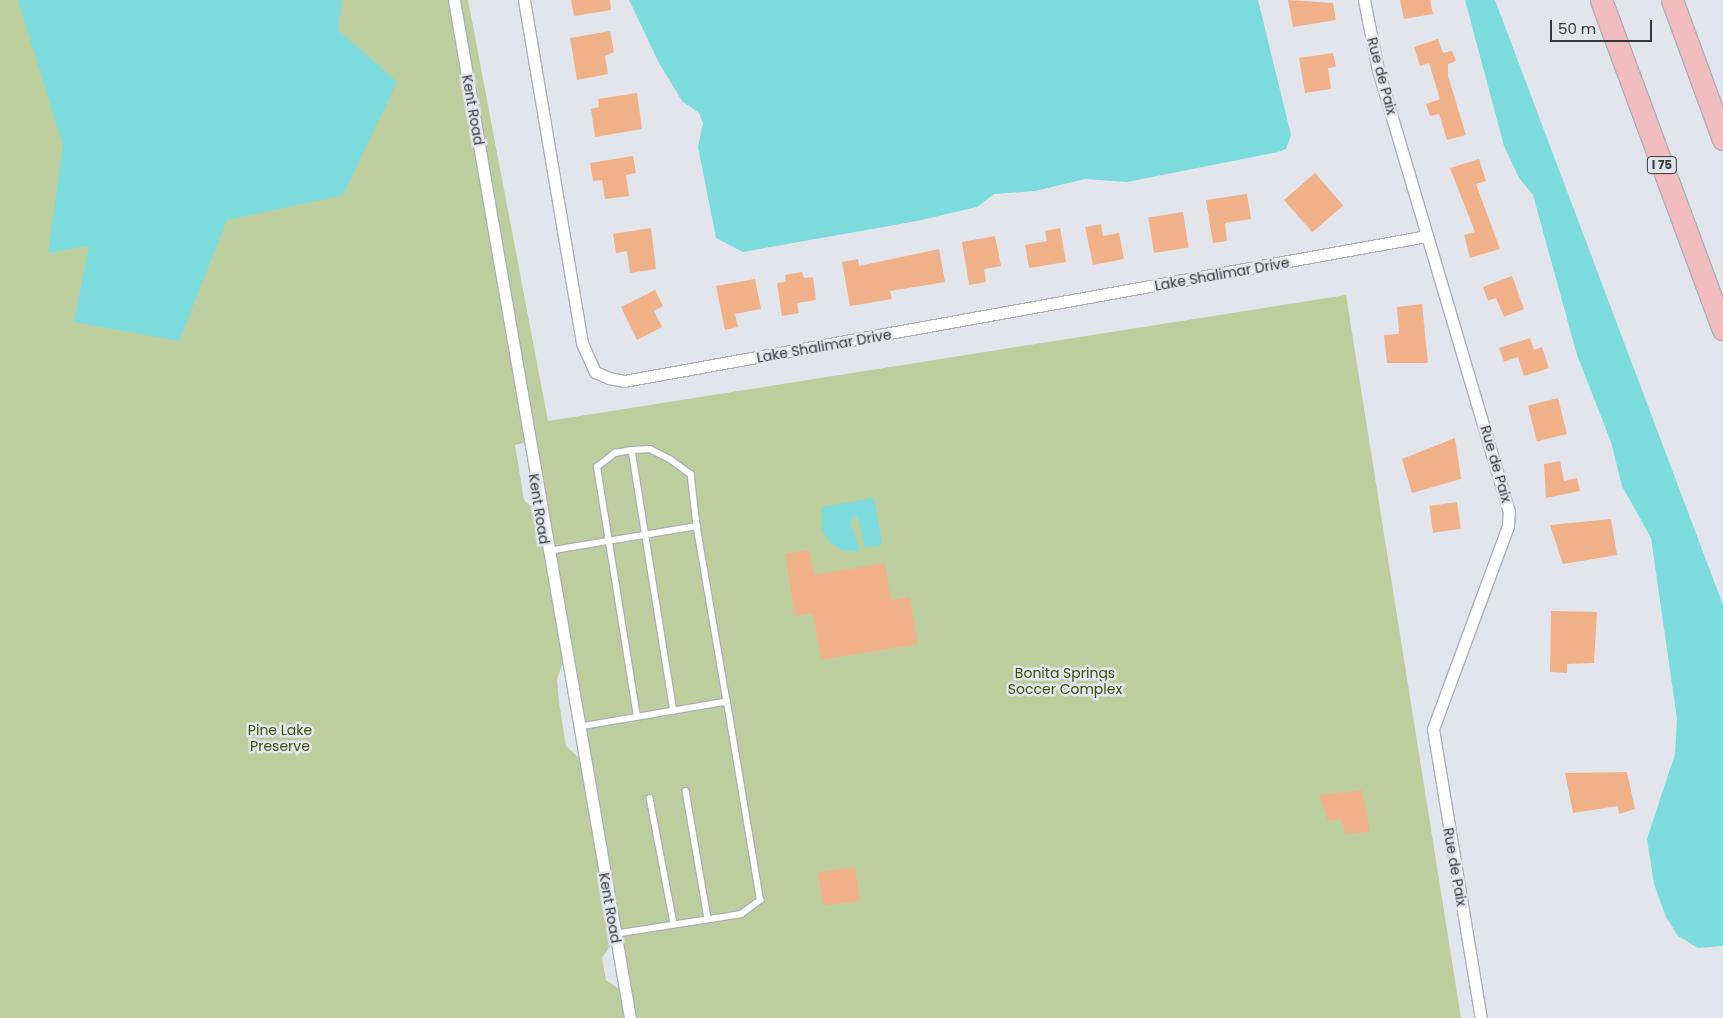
<!DOCTYPE html>
<html>
<head>
<meta charset="utf-8">
<style>
	body { margin:0 }
	#map { position:relative; width:1723px; height:1018px; overflow:hidden; background:#e3e5ed; font-family:Poppins,sans-serif }
	div>[style] { position:absolute }
	[style*='--x'] { left:calc(var(--x)*1px); top:calc(var(--y)*1px); width:calc(var(--w)*1px); rotate:calc(var(--a)*1deg) }
	.green>* { inset:0; background:#bcce9e }
	.water>* { inset:0; background:#7bdbdd }
	.building>* { inset:0; background:#f0b188; transform-origin:0 0 }
	.roads { filter:drop-shadow(1px 0 #adafb6) drop-shadow(-1px 0 #adafb6) drop-shadow(0 1px #adafb6) drop-shadow(0 -1px #adafb6) }
	.service>* { height:5.5px; margin:-2.75px; padding:0 2.75px; transform-origin:2.75px; border-radius:2.75px; background:#fff }
	.minor>* { height:11px; margin:-5.5px; padding:0 5.5px; transform-origin:5.5px; border-radius:5.5px; background:#fff }
	.motorway>* { height:21px; margin:-10.5px; padding:0 10.5px; transform-origin:10.5px; border-radius:10.5px; background:#f0bcbe }
	span { translate:-50% -50%; white-space:nowrap; text-align:center; line-height:1.15; -webkit-text-stroke:5px #e3e5ed; paint-order:stroke }
	.shield-label span { padding:1px 4px; background:#e3e5ed; border:1px solid; border-radius:4px; -webkit-text-stroke-width:0 }
	.shield-label { font-size:12px; color:#37373a; font-weight:700 }
	.street-label { font-size:14px; color:#37373a }
	.park-label { font-size:14px; color:#3c5004 }
	.scale { position:absolute; left:1550px; top:20px; width:102px; height:22px; box-sizing:border-box; border:2px solid #37373a; border-top:0; padding-left:6px; font-size:15px; line-height:18px; white-space:nowrap; color:#37373a; -webkit-text-stroke:4px #e3e5ed; paint-order:stroke }
</style>
</head>
<body>
<div id="map">
	<div class="green">
		<div style="clip-path:polygon(0 0,468px 0,548px 421px,1346px 295px,1461px 1018px,636px 1018px,529px 442px,515px 445px,524px 500px,542px 517px,566px 654px,557px 679px,559px 702px,566px 746px,580px 759px,615px 939px,602px 958px,606px 980px,619px 989px,625px 1018px,0 1018px)"></div>
	</div>
	<div class="water">
		<div style="clip-path:polygon(18px 0,342px 0,338px 30px,397px 82px,343px 195px,227px 220px,179px 341px,74px 322px,89px 246px,48px 253px,63px 146px)"></div>
		<div style="clip-path:polygon(629px 0,1258px 0,1291px 135px,1286px 149px,1278px 152px,1127px 182px,1085px 179px,1035px 191px,994px 194px,977px 207px,917px 221px,743px 252px,716px 238px,698px 147px,703px 123px,699px 113px,682px 101px,659px 63px)"></div>
		<div style="clip-path:polygon(1465px 0,1495px 0,1723px 605px,1723px 946px,1698px 948px,1678px 936px,1666px 917px,1654px 884px,1647px 839px,1675px 754px,1677px 719px,1651px 538px,1622px 486px,1611px 442px,1577px 355px,1533px 195px,1519px 178px,1504px 146px)"></div>
		<div style="clip-path:polygon(874px 498px,882px 545px,865px 548px,857px 515px,850px 522px,860px 551px,844px 551px,830px 543px,822px 530px,822px 507px)"></div>
	</div>
	<div class="building">
		<div style="clip-path:polygon(571px 0,610px 0,611px 10px,574px 16px)"></div>
		<div style="clip-path:polygon(1288px 0,1333px 3px,1336px 20px,1293px 27px)"></div>
		<div style="clip-path:polygon(1400px 0,1430px 0,1433px 14px,1404px 19px)"></div>
		<div style="clip-path:polygon(610px 31px,614px 52px,605px 56px,608px 74px,577px 80px,570px 38px)"></div>
		<div style="clip-path:polygon(1438px 39px,1443px 53px,1452px 51px,1456px 61px,1448px 64px,1448px 76px,1466px 135px,1447px 140px,1439px 114px,1430px 116px,1426px 104px,1440px 99px,1429px 63px,1420px 66px,1414px 47px)"></div>
		<div style="clip-path:polygon(1333px 53px,1336px 67px,1328px 68px,1331px 89px,1305px 93px,1299px 58px)"></div>
		<div style="clip-path:polygon(637px 93px,642px 129px,595px 137px,591px 109px,599px 107px,598px 99px)"></div>
		<div style="clip-path:polygon(633px 156px,636px 173px,626px 175px,629px 196px,605px 199px,602px 180px,593px 181px,590px 163px)"></div>
		<div style="clip-path:polygon(1479px 159px,1486px 181px,1476px 184px,1500px 249px,1470px 258px,1464px 235px,1475px 232px,1450px 168px)"></div>
		<div style="left:1315px;top:173px;width:43px;height:41px;rotate:49deg"></div>
		<div style="clip-path:polygon(1247px 194px,1251px 219px,1225px 223px,1227px 241px,1213px 243px,1206px 200px)"></div>
		<div style="left:1183px;top:212px;width:36px;height:35px;rotate:81deg"></div>
		<div style="clip-path:polygon(1101px 224px,1103px 236px,1119px 233px,1124px 259px,1093px 265px,1085px 227px)"></div>
		<div style="clip-path:polygon(651px 228px,656px 269px,630px 273px,627px 251px,616px 253px,613px 234px)"></div>
		<div style="clip-path:polygon(1060px 228px,1066px 262px,1029px 268px,1025px 245px,1047px 241px,1045px 231px)"></div>
		<div style="clip-path:polygon(995px 236px,1001px 266px,984px 269px,986px 282px,969px 285px,962px 242px)"></div>
		<div style="clip-path:polygon(939px 249px,945px 282px,890px 291px,892px 299px,850px 306px,842px 262px,858px 259px,859px 266px)"></div>
		<div style="clip-path:polygon(802px 272px,804px 278px,813px 277px,816px 300px,797px 303px,799px 313px,782px 316px,777px 283px,786px 282px,785px 275px)"></div>
		<div style="clip-path:polygon(1512px 276px,1524px 309px,1504px 317px,1496px 298px,1488px 301px,1483px 287px)"></div>
		<div style="clip-path:polygon(755px 279px,761px 309px,735px 314px,738px 327px,725px 330px,716px 286px)"></div>
		<div style="clip-path:polygon(655px 290px,663px 306px,654px 311px,662px 327px,637px 340px,621px 307px)"></div>
		<div style="clip-path:polygon(1422px 304px,1428px 363px,1387px 363px,1384px 335px,1399px 334px,1397px 307px)"></div>
		<div style="clip-path:polygon(1530px 338px,1534px 350px,1542px 347px,1549px 368px,1524px 376px,1518px 357px,1504px 362px,1499px 348px)"></div>
		<div style="left:1558px;top:398px;width:37px;height:31px;rotate:76deg"></div>
		<div style="clip-path:polygon(1455px 438px,1461px 479px,1412px 493px,1402px 459px)"></div>
		<div style="clip-path:polygon(1560px 461px,1564px 481px,1577px 478px,1580px 491px,1546px 498px,1544px 464px)"></div>
		<div style="left:1457px;top:502px;width:27px;height:28px;rotate:82deg"></div>
		<div style="clip-path:polygon(1611px 519px,1617px 555px,1563px 564px,1550px 525px)"></div>
		<div style="clip-path:polygon(809px 550px,814px 575px,885px 563px,891px 600px,910px 597px,918px 644px,821px 660px,813px 613px,795px 616px,785px 554px)"></div>
		<div style="clip-path:polygon(1551px 611px,1597px 612px,1594px 663px,1567px 664px,1567px 673px,1550px 672px)"></div>
		<div style="clip-path:polygon(1627px 772px,1635px 809px,1619px 814px,1618px 806px,1573px 813px,1565px 773px)"></div>
		<div style="clip-path:polygon(1362px 790px,1370px 832px,1346px 834px,1341px 819px,1328px 821px,1319px 795px)"></div>
		<div style="left:855px;top:867px;width:34px;height:37px;rotate:82deg"></div>
	</div>
	<div class="roads">
		<div class="service">
			<div style="--x:632;--y:450;--w:264;--a:80.9"></div>
			<div style="--x:548;--y:551;--w:151;--a:-9.5"></div>
			<div style="--x:697;--y:526;--w:179;--a:80.3"></div>
			<div style="--x:727;--y:702;--w:149;--a:170.3"></div>
			<div style="--x:637;--y:717;--w:253;--a:-99.1"></div>
			<div style="--x:597;--y:467;--w:23;--a:-38"></div>
			<div style="--x:615;--y:453;--w:17;--a:-10"></div>
			<div style="--x:632;--y:450;--w:18;--a:-3"></div>
			<div style="--x:650;--y:449;--w:22;--a:27"></div>
			<div style="--x:670;--y:459;--w:26;--a:36"></div>
			<div style="--x:691;--y:474;--w:52;--a:83.4"></div>
			<div style="--x:686;--y:791;--w:130;--a:80.2"></div>
			<div style="--x:650;--y:798;--w:128;--a:79.2"></div>
			<div style="--x:614;--y:934;--w:129;--a:-8.9"></div>
			<div style="--x:741;--y:914;--w:24;--a:-36"></div>
			<div style="--x:760;--y:900;--w:201;--a:-99.5"></div>
		</div>
		<div class="minor">
			<div style="--x:454;--y:0;--w:1033;--a:80.19"></div>
			<div style="--x:524;--y:0;--w:348;--a:80.4"></div>
			<div style="--x:582;--y:343;--w:32;--a:66"></div>
			<div style="--x:595;--y:372;--w:15;--a:23"></div>
			<div style="--x:609;--y:378;--w:15;--a:11"></div>
			<div style="--x:624;--y:381;--w:816;--a:-10.24"></div>
			<div style="--x:1364;--y:0;--w:71;--a:78.7"></div>
			<div style="--x:1378;--y:70;--w:460;--a:73.5"></div>
			<div style="--x:1509;--y:511;--w:15;--a:94"></div>
			<div style="--x:1508;--y:526;--w:216;--a:110.3"></div>
			<div style="--x:1433;--y:729;--w:293;--a:80.6"></div>
		</div>
		<div class="motorway">
			<div style="--x:1601;--y:0;--w:351;--a:69.7"></div>
			<div style="--x:1672;--y:0;--w:148;--a:69.9"></div>
		</div>
	</div>
	<div class="shield-label">
		<span style="left:1662px;top:165px">I 75</span>
	</div>
	<div class="street-label">
		<span style="left:1382px;top:76px;rotate:75deg">Rue de Paix</span>
		<span style="left:473px;top:110px;rotate:80deg">Kent Road</span>
		<span style="left:1222px;top:274px;rotate:-10deg">Lake Shalimar Drive</span>
		<span style="left:824px;top:346px;rotate:-10deg">Lake Shalimar Drive</span>
		<span style="left:1496px;top:464px;rotate:74deg">Rue de Paix</span>
		<span style="left:539px;top:509px;rotate:81deg">Kent Road</span>
		<span style="left:1455px;top:867px;rotate:80deg">Rue de Paix</span>
		<span style="left:610px;top:908px;rotate:80deg">Kent Road</span>
	</div>
	<div class="park-label">
		<span style="left:1065px;top:681px">Bonita Springs<br>Soccer Complex</span>
		<span style="left:280px;top:738px">Pine Lake<br>Preserve</span>
	</div>
	<div class="scale">50 m</div>
</div>
</body>
</html>
